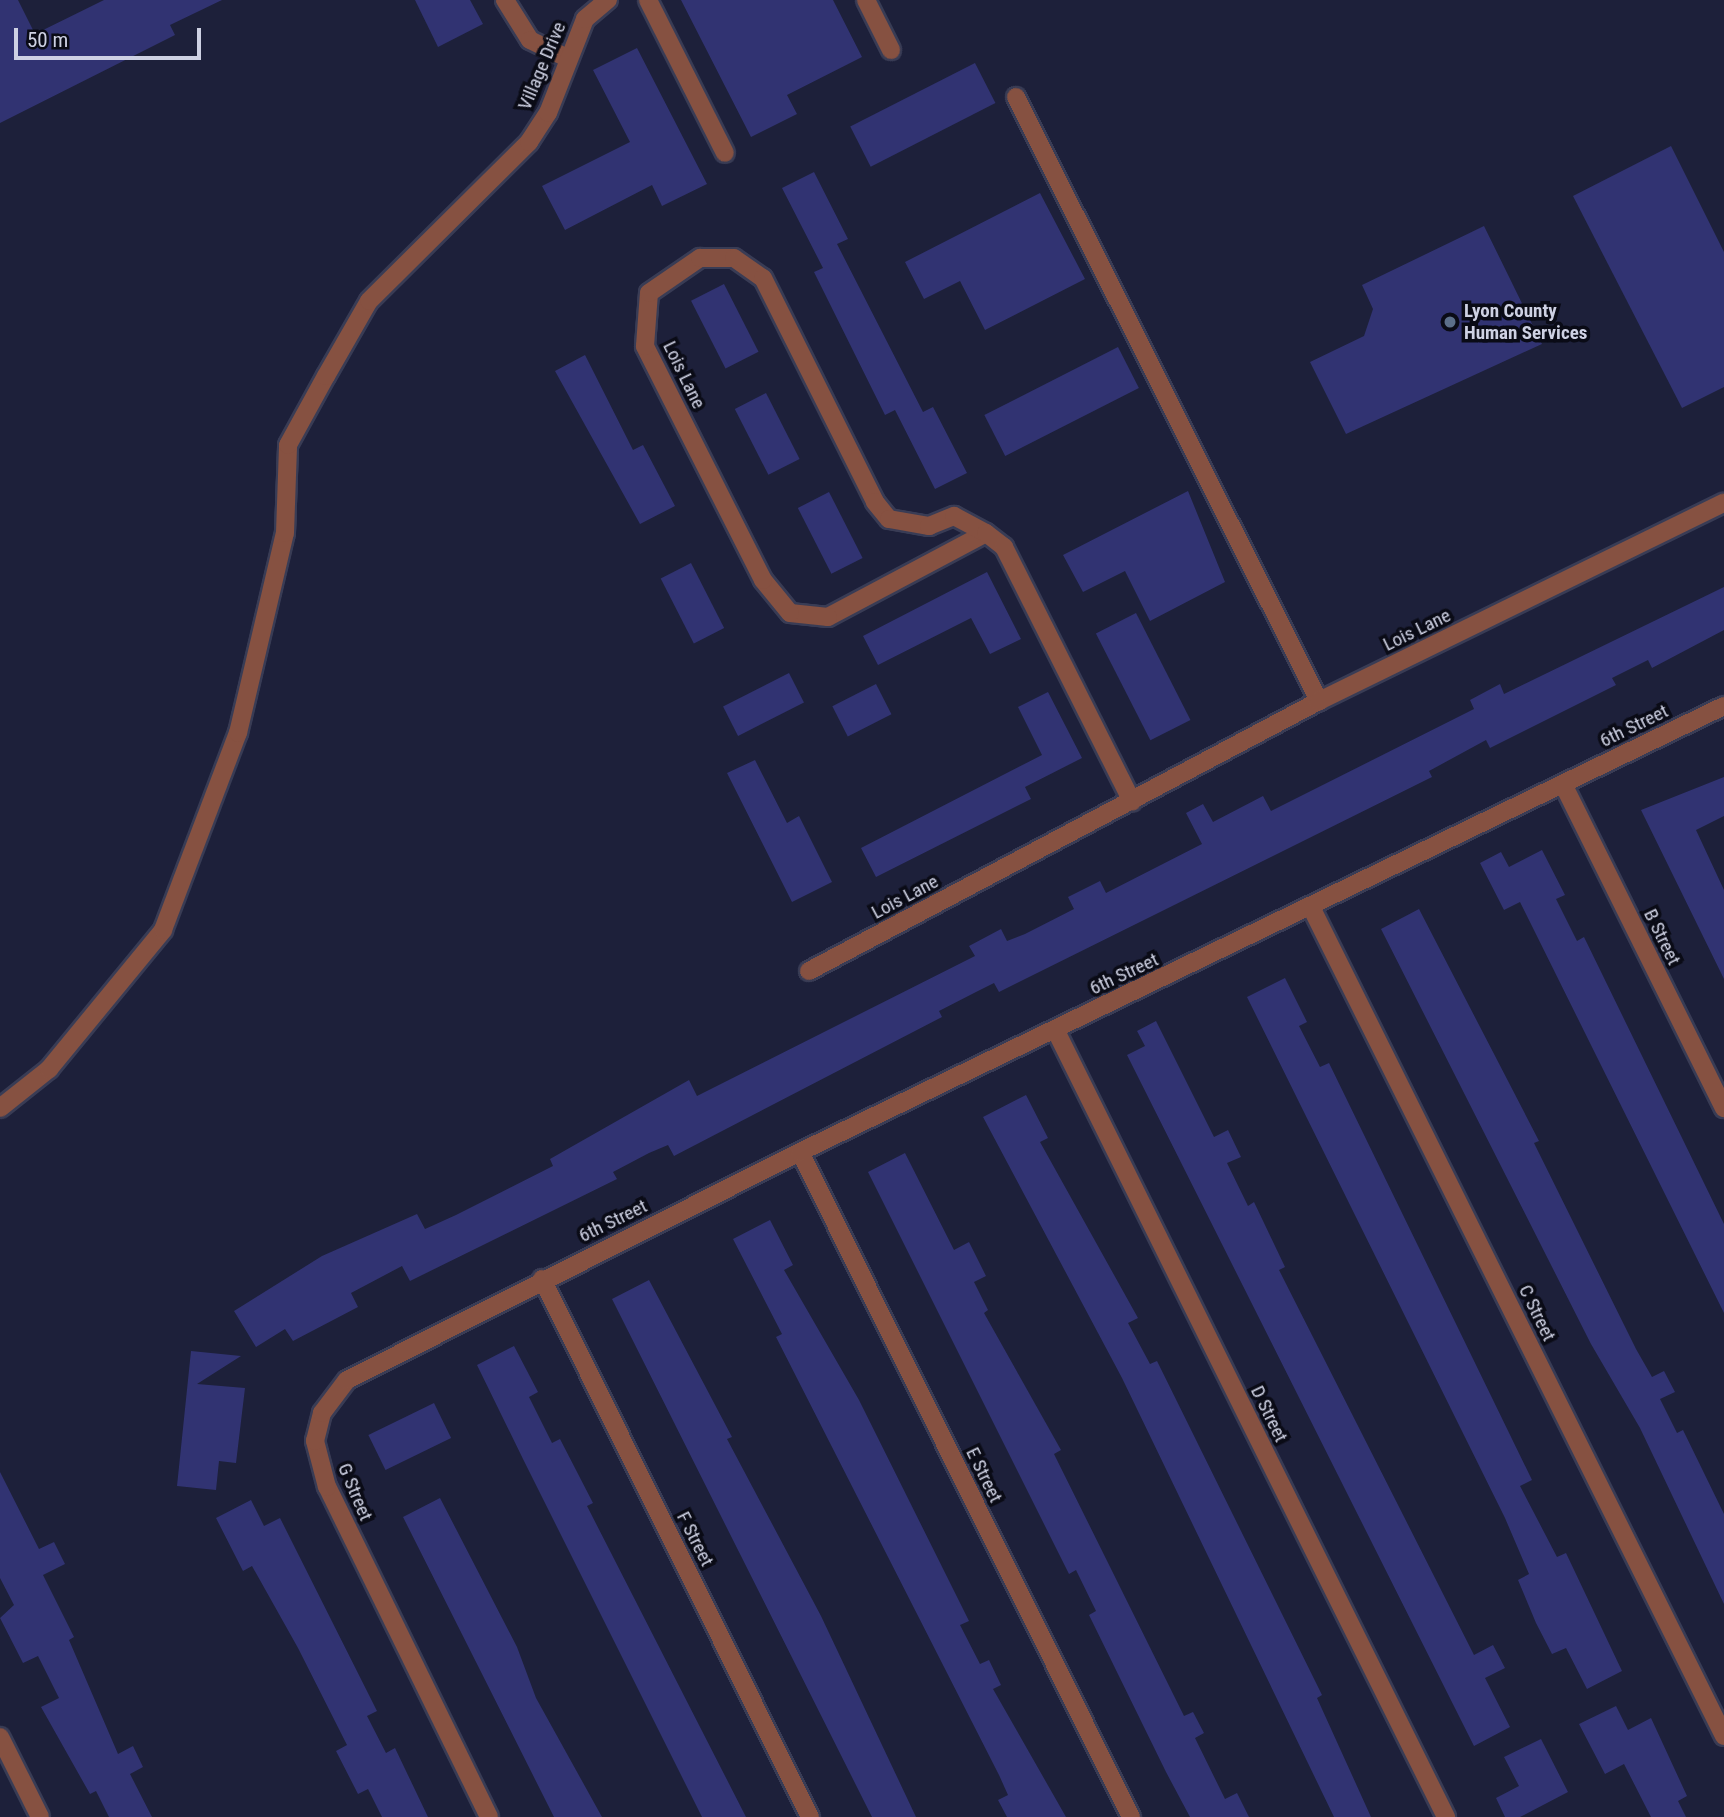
<!DOCTYPE html>
<html>
<head>
<meta charset="utf-8">
<style>
	body { margin:0 }
	#map { position:relative; width:1724px; height:1817px; overflow:hidden; background:#1d203a; font-family:"Roboto Condensed",sans-serif }
	div>[style] { position:absolute }
	[style*='--x'] { left:calc(var(--x)*1px); top:calc(var(--y)*1px); width:calc(var(--w)*1px); rotate:calc(var(--a)*1deg) }
	.building>* { inset:0; background:#313372; transform-origin:0 0 }
	.roads { filter:drop-shadow(2px 0 #393c55) drop-shadow(-2px 0 #393c55) drop-shadow(0 2px #393c55) drop-shadow(0 -2px #393c55) }
	.minor>* { height:18px; margin:-9px; padding:0 9px; transform-origin:9px; border-radius:9px; background:#865141 }
	.dots>* { width:19px; height:19px; translate:-50% -50%; box-sizing:border-box; border:4px solid #0a0b16; border-radius:50% }
	span { translate:-50% -50%; white-space:nowrap; text-align:center; line-height:1.15; -webkit-text-stroke:7px #0a0b16; paint-order:stroke }
	.street-label { font-size:19px; color:#ced1e3 }
	.poi-label { font-size:19px; color:#ced1e3; font-weight:700 }
	.left { translate:0 -50%; text-align:left }
	.scale { position:absolute; left:14px; top:28px; width:187px; height:32px; box-sizing:border-box; border:4px solid #ced1e3; border-top:0; padding-left:9px; font-size:21px; line-height:24px; white-space:nowrap; color:#ced1e3; -webkit-text-stroke:5px #0a0b16; paint-order:stroke }
</style>
</head>
<body>
<div id="map">
	<div class="building">
		<div style="clip-path:polygon(0 0,18px 0,35px 34px,104px 0,222px 0,170px 25px,175px 35px,0 123px)"></div>
		<div style="clip-path:polygon(415px 0,470px 0,483px 24px,438px 47px)"></div>
		<div style="clip-path:polygon(681px 0,833px 0,862px 57px,787px 95px,797px 114px,751px 137px)"></div>
		<div style="clip-path:polygon(637px 48px,707px 184px,662px 206px,652px 185px,565px 230px,542px 186px,630px 142px,593px 70px)"></div>
		<div style="left:975px;top:63px;width:45px;height:140px;rotate:63deg"></div>
		<div style="clip-path:polygon(1671px 146px,1724px 252px,1724px 387px,1682px 408px,1573px 196px)"></div>
		<div style="clip-path:polygon(814px 172px,848px 239px,837px 244px,923px 412px,933px 407px,967px 473px,935px 489px,895px 410px,885px 415px,814px 272px,823px 268px,782px 188px)"></div>
		<div style="clip-path:polygon(1040px 193px,1085px 279px,985px 330px,960px 281px,924px 299px,905px 262px)"></div>
		<div style="clip-path:polygon(1484px 226px,1542px 344px,1346px 434px,1310px 362px,1364px 336px,1373px 309px,1362px 285px)"></div>
		<div style="left:724px;top:284px;width:76px;height:37px;rotate:63deg"></div>
		<div style="left:1118px;top:347px;width:46px;height:150px;rotate:63deg"></div>
		<div style="clip-path:polygon(585px 355px,633px 450px,643px 445px,675px 506px,640px 524px,555px 371px)"></div>
		<div style="left:766px;top:393px;width:74px;height:35px;rotate:63deg"></div>
		<div style="clip-path:polygon(1188px 491px,1225px 582px,1150px 621px,1125px 571px,1083px 592px,1063px 555px)"></div>
		<div style="left:829px;top:492px;width:74px;height:35px;rotate:63deg"></div>
		<div style="left:691px;top:563px;width:73px;height:34px;rotate:63deg"></div>
		<div style="clip-path:polygon(987px 572px,1021px 639px,990px 654px,971px 618px,878px 665px,863px 636px)"></div>
		<div style="clip-path:polygon(1724px 587px,1724px 630px,1652px 668px,1648px 660px,1612px 678px,1616px 685px,1490px 748px,1486px 740px,1429px 771px,1432px 777px,999px 992px,994px 983px,976px 992px,939px 1011px,942px 1017px,674px 1156px,668px 1145px,649px 1153px,613px 1172px,617px 1179px,410px 1281px,402px 1266px,351px 1293px,358px 1307px,293px 1341px,285px 1329px,256px 1347px,234px 1311px,322px 1256px,417px 1214px,425px 1229px,456px 1215px,553px 1166px,550px 1159px,689px 1080px,697px 1096px,975px 956px,969px 946px,1001px 929px,1007px 941px,1025px 934px,1074px 909px,1068px 897px,1100px 881px,1106px 893px,1202px 844px,1186px 813px,1203px 804px,1213px 822px,1263px 796px,1271px 811px,1474px 709px,1470px 700px,1500px 684px,1504px 694px)"></div>
		<div style="left:1136px;top:613px;width:120px;height:45px;rotate:63deg"></div>
		<div style="left:789px;top:673px;width:33px;height:74px;rotate:63deg"></div>
		<div style="left:876px;top:684px;width:34px;height:49px;rotate:63deg"></div>
		<div style="clip-path:polygon(1048px 692px,1082px 758px,1025px 787px,1031px 799px,876px 877px,861px 848px,1042px 755px,1018px 707px)"></div>
		<div style="clip-path:polygon(755px 760px,787px 823px,799px 816px,832px 882px,792px 902px,727px 773px)"></div>
		<div style="clip-path:polygon(1724px 777px,1724px 816px,1696px 830px,1724px 890px,1724px 979px,1641px 810px)"></div>
		<div style="clip-path:polygon(1542px 850px,1565px 895px,1556px 899px,1577px 941px,1584px 937px,1724px 1224px,1724px 1313px,1520px 902px,1504px 910px,1480px 863px,1501px 852px,1509px 867px)"></div>
		<div style="clip-path:polygon(1419px 909px,1539px 1141px,1534px 1143px,1636px 1349px,1652px 1377px,1664px 1371px,1675px 1392px,1660px 1399px,1677px 1433px,1683px 1430px,1724px 1514px,1724px 1604px,1640px 1428px,1591px 1344px,1381px 929px)"></div>
		<div style="clip-path:polygon(1285px 978px,1307px 1022px,1299px 1026px,1320px 1067px,1329px 1063px,1532px 1480px,1520px 1486px,1557px 1557px,1566px 1553px,1622px 1671px,1587px 1689px,1566px 1648px,1552px 1654px,1536px 1623px,1518px 1580px,1529px 1574px,1505px 1518px,1247px 997px)"></div>
		<div style="clip-path:polygon(1156px 1021px,1214px 1137px,1228px 1130px,1241px 1157px,1227px 1163px,1248px 1206px,1254px 1202px,1285px 1267px,1279px 1270px,1474px 1655px,1493px 1645px,1505px 1668px,1485px 1678px,1510px 1727px,1474px 1746px,1127px 1055px,1145px 1046px,1137px 1031px)"></div>
		<div style="clip-path:polygon(1026px 1095px,1048px 1138px,1040px 1142px,1138px 1318px,1128px 1323px,1150px 1364px,1157px 1361px,1322px 1695px,1317px 1698px,1371px 1817px,1334px 1817px,1122px 1378px,983px 1117px)"></div>
		<div style="clip-path:polygon(905px 1153px,954px 1250px,969px 1242px,986px 1276px,974px 1282px,988px 1310px,984px 1313px,1061px 1450px,1054px 1454px,1184px 1716px,1193px 1712px,1204px 1733px,1195px 1738px,1225px 1799px,1237px 1793px,1249px 1817px,1190px 1817px,1166px 1772px,1089px 1615px,1096px 1611px,1076px 1570px,1069px 1574px,868px 1172px)"></div>
		<div style="clip-path:polygon(770px 1220px,793px 1265px,784px 1270px,859px 1400px,969px 1621px,960px 1625px,980px 1664px,989px 1660px,1001px 1685px,993px 1689px,1066px 1817px,1007px 1817px,998px 1800px,1008px 1795px,999px 1775px,776px 1337px,782px 1334px,733px 1239px)"></div>
		<div style="clip-path:polygon(649px 1280px,732px 1437px,727px 1439px,821px 1616px,916px 1817px,872px 1817px,612px 1299px)"></div>
		<div style="clip-path:polygon(514px 1346px,538px 1392px,529px 1397px,552px 1443px,560px 1439px,593px 1503px,587px 1506px,746px 1817px,702px 1817px,523px 1459px,477px 1365px)"></div>
		<div style="clip-path:polygon(191px 1351px,241px 1356px,197px 1384px,245px 1388px,236px 1463px,219px 1461px,216px 1490px,177px 1486px)"></div>
		<div style="left:434px;top:1403px;width:39px;height:73px;rotate:64deg"></div>
		<div style="clip-path:polygon(0 1472px,39px 1549px,54px 1542px,65px 1564px,43px 1575px,74px 1637px,69px 1640px,118px 1754px,133px 1746px,143px 1767px,130px 1774px,152px 1817px,109px 1817px,96px 1791px,90px 1794px,41px 1707px,59px 1698px,38px 1656px,23px 1663px,0 1618px,14px 1605px,0 1578px)"></div>
		<div style="clip-path:polygon(440px 1498px,517px 1647px,536px 1698px,602px 1817px,554px 1817px,403px 1517px)"></div>
		<div style="clip-path:polygon(251px 1500px,264px 1526px,280px 1518px,377px 1711px,367px 1716px,386px 1753px,395px 1748px,428px 1817px,382px 1817px,368px 1789px,358px 1794px,336px 1751px,347px 1745px,298px 1648px,252px 1566px,243px 1571px,216px 1518px)"></div>
		<div style="clip-path:polygon(1616px 1706px,1628px 1730px,1651px 1718px,1687px 1796px,1678px 1801px,1686px 1817px,1651px 1817px,1624px 1764px,1605px 1774px,1579px 1724px)"></div>
		<div style="clip-path:polygon(1541px 1739px,1568px 1792px,1520px 1817px,1505px 1817px,1496px 1798px,1519px 1786px,1504px 1757px)"></div>
	</div>
	<div class="roads">
		<div class="minor">
			<div style="--x:505;--y:0;--w:47;--a:58"></div>
			<div style="--x:530;--y:40;--w:41;--a:25.9"></div>
			<div style="--x:648;--y:0;--w:171;--a:63.3"></div>
			<div style="--x:866;--y:0;--w:56;--a:63.4"></div>
			<div style="--x:1016;--y:97;--w:676;--a:63.36"></div>
			<div style="--x:986;--y:533;--w:179;--a:152"></div>
			<div style="--x:828;--y:617;--w:38;--a:-174"></div>
			<div style="--x:790;--y:613;--w:43;--a:-129.3"></div>
			<div style="--x:763;--y:580;--w:262;--a:-116.8"></div>
			<div style="--x:645;--y:346;--w:53;--a:-85.7"></div>
			<div style="--x:649;--y:293;--w:62;--a:-34.5"></div>
			<div style="--x:700;--y:258;--w:34;--a:0"></div>
			<div style="--x:734;--y:258;--w:35;--a:35"></div>
			<div style="--x:763;--y:278;--w:250;--a:63.4"></div>
			<div style="--x:875;--y:502;--w:22;--a:51"></div>
			<div style="--x:889;--y:519;--w:41;--a:9.9"></div>
			<div style="--x:929;--y:526;--w:27;--a:-22"></div>
			<div style="--x:954;--y:516;--w:36;--a:28"></div>
			<div style="--x:986;--y:533;--w:23;--a:38"></div>
			<div style="--x:1004;--y:547;--w:285;--a:63.3"></div>
			<div style="--x:1563;--y:784;--w:362;--a:63.6"></div>
			<div style="--x:1312;--y:909;--w:924;--a:63.52"></div>
			<div style="--x:809;--y:971;--w:577;--a:-27.9"></div>
			<div style="--x:1319;--y:701;--w:451;--a:-26.1"></div>
			<div style="--x:1055;--y:1029;--w:880;--a:63.61"></div>
			<div style="--x:0;--y:1108;--w:63;--a:-38.5"></div>
			<div style="--x:49;--y:1069;--w:180;--a:-50.6"></div>
			<div style="--x:163;--y:930;--w:211;--a:-69.2"></div>
			<div style="--x:238;--y:733;--w:205;--a:-76.8"></div>
			<div style="--x:285;--y:533;--w:88;--a:-88"></div>
			<div style="--x:288;--y:445;--w:79;--a:-61.2"></div>
			<div style="--x:326;--y:376;--w:86;--a:-60.2"></div>
			<div style="--x:369;--y:301;--w:226;--a:-44.8"></div>
			<div style="--x:529;--y:142;--w:35;--a:-57"></div>
			<div style="--x:548;--y:113;--w:101;--a:-68.5"></div>
			<div style="--x:585;--y:19;--w:30;--a:-40"></div>
			<div style="--x:800;--y:1152;--w:743;--a:63.54"></div>
			<div style="--x:542;--y:1279;--w:601;--a:63.52"></div>
			<div style="--x:0;--y:1737;--w:89;--a:63.4"></div>
			<div style="--x:489;--y:1817;--w:368;--a:-116.1"></div>
			<div style="--x:327;--y:1487;--w:48;--a:-104.6"></div>
			<div style="--x:315;--y:1441;--w:29;--a:-76"></div>
			<div style="--x:322;--y:1413;--w:41;--a:-52.9"></div>
			<div style="--x:347;--y:1380;--w:507;--a:-26.72"></div>
			<div style="--x:800;--y:1152;--w:1026;--a:-25.77"></div>
		</div>
	</div>
	<div class="dots">
		<div style="left:1450px;top:322px;background:#5c6f8a"></div>
	</div>
	<div class="street-label">
		<span style="left:542px;top:66px;rotate:-67deg">Village Drive</span>
		<span style="left:684px;top:375px;rotate:64deg">Lois Lane</span>
		<span style="left:1417px;top:630px;rotate:-26deg">Lois Lane</span>
		<span style="left:1634px;top:726px;rotate:-26deg">6th Street</span>
		<span style="left:905px;top:897px;rotate:-28deg">Lois Lane</span>
		<span style="left:1662px;top:937px;rotate:64deg">B Street</span>
		<span style="left:1124px;top:974px;rotate:-25deg">6th Street</span>
		<span style="left:613px;top:1221px;rotate:-26deg">6th Street</span>
		<span style="left:1537px;top:1313px;rotate:64deg">C Street</span>
		<span style="left:1269px;top:1414px;rotate:64deg">D Street</span>
		<span style="left:984px;top:1475px;rotate:64deg">E Street</span>
		<span style="left:355px;top:1492px;rotate:67deg">G Street</span>
		<span style="left:695px;top:1539px;rotate:63deg">F Street</span>
	</div>
	<div class="poi-label">
		<span class="left" style="left:1464px;top:322px">Lyon County<br>Human Services</span>
	</div>
	<div class="scale">50 m</div>
</div>
</body>
</html>
